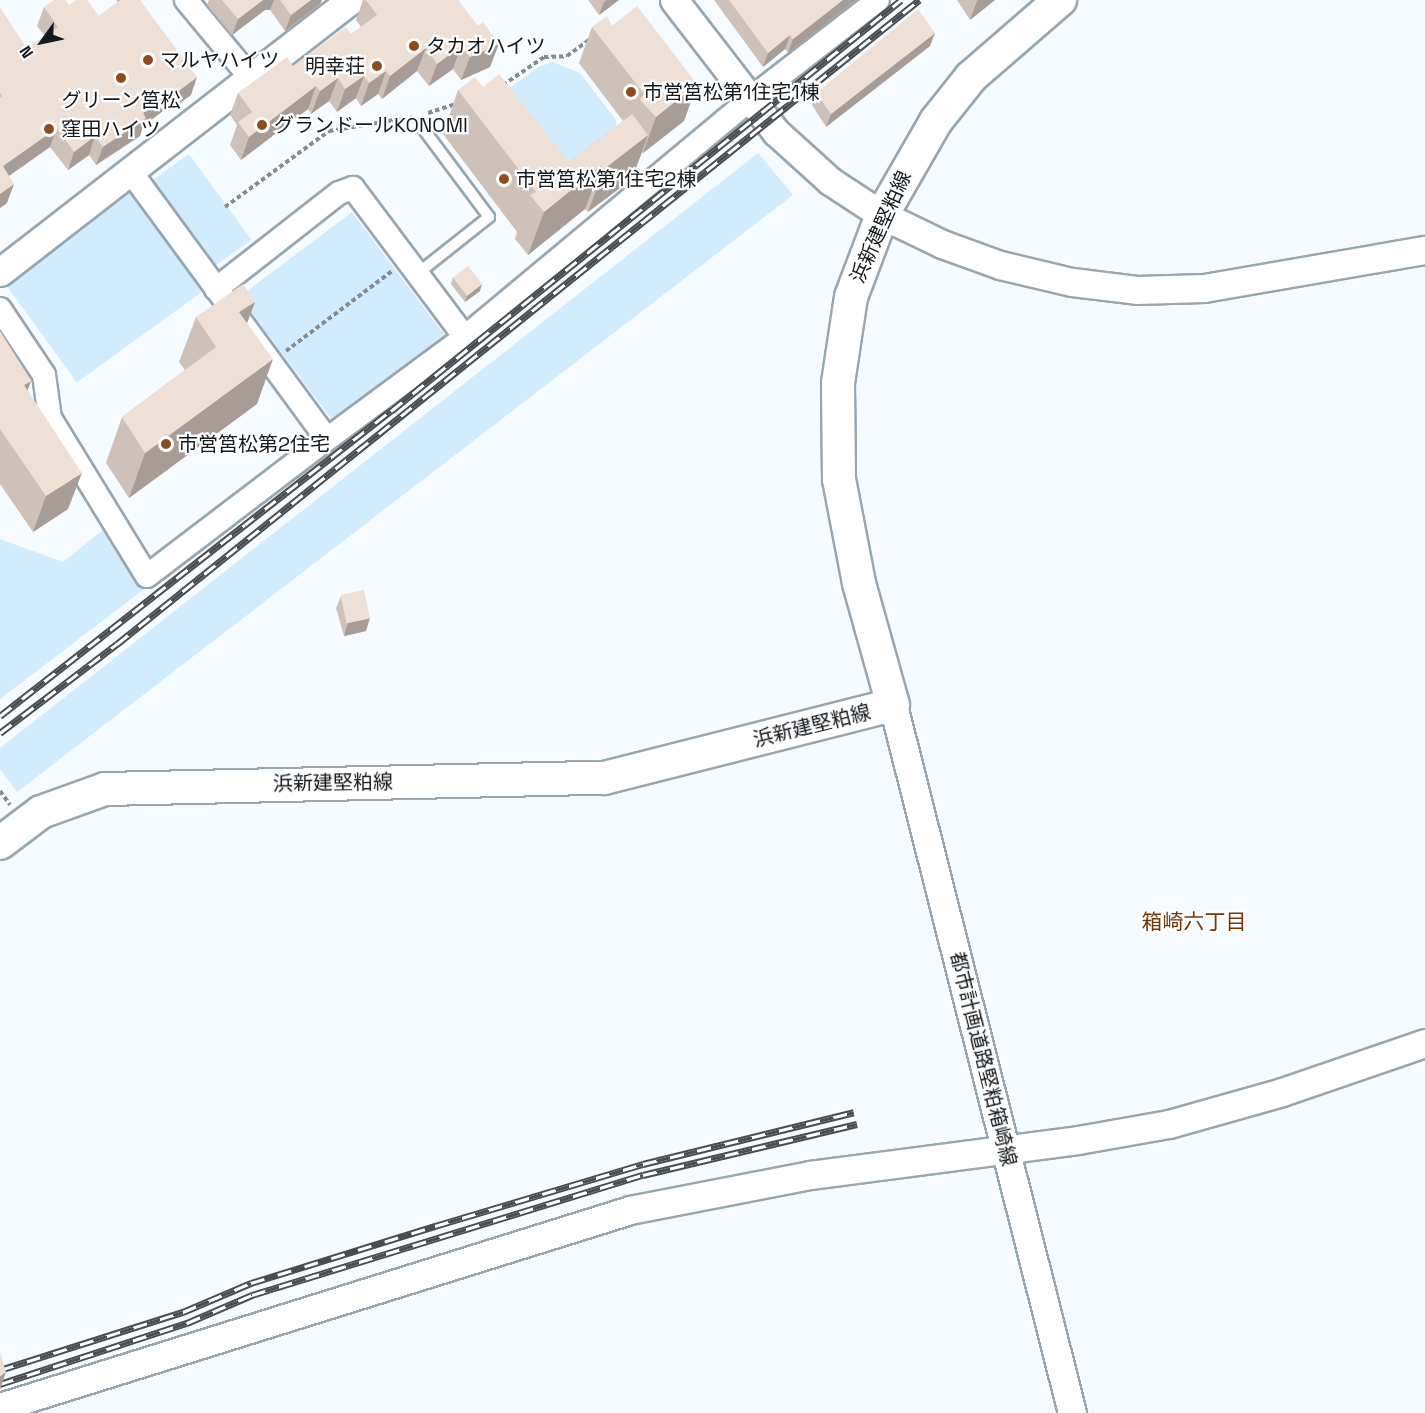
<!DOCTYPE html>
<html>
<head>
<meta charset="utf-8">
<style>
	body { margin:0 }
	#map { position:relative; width:1425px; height:1413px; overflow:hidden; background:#f5fbff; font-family:"Space Grotesk","Noto Sans JP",sans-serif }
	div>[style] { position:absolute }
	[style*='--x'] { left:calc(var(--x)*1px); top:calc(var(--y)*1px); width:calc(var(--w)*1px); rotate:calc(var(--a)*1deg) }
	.green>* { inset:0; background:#d1ecfe; transform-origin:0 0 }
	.path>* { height:4px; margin-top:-2px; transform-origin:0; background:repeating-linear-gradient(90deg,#858b8f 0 4.5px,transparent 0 7.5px) }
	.roads { filter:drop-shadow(2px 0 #98a6b0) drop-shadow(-2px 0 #98a6b0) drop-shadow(0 2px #98a6b0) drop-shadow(0 -2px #98a6b0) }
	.service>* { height:10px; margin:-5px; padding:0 5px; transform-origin:5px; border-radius:5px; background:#fff }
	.minor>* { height:22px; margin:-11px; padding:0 11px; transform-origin:11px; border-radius:11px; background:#fff }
	.tertiary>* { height:27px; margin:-13.5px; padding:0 13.5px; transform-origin:13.5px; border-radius:13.5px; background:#fff }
	.secondary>* { height:32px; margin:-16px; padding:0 16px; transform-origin:16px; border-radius:16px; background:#fff }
	.rail>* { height:7px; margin-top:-3.5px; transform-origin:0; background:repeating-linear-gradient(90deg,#fff 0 14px,#484d51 0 28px); box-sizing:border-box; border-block:2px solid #484d51 }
	.wall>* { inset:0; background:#cec1b8 }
	.shaded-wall>* { inset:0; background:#a79d96 }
	.building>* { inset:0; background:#efe0d6; transform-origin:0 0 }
	.dots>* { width:16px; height:16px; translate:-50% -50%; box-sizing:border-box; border:3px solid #fff; border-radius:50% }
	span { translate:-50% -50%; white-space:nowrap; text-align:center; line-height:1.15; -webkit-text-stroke:4.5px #fff; paint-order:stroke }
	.poi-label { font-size:20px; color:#14191d }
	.left { translate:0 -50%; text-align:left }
	.right { translate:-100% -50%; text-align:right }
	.street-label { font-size:20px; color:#14191d }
	.neighbourhood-label { font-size:21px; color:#733807 }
	.north { position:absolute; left:12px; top:12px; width:60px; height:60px; -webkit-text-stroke:4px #fff; paint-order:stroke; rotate:237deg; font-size:16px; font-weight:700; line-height:24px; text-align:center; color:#14191d }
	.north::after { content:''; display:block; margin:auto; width:21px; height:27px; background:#14191d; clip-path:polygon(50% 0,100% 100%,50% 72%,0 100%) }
</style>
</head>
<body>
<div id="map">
	<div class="green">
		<div style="clip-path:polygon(553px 62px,580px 73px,616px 120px,618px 146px,561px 190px,493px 101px,538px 67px)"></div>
		<div style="clip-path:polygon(758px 153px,793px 195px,17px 792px,0 769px,0 748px)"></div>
		<div style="left:189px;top:154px;width:106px;height:44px;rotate:54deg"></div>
		<div style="left:133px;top:191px;width:122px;height:158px;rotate:54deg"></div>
		<div style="left:352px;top:212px;width:160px;height:141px;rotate:53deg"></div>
		<div style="clip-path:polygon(108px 526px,143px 590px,0 699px,0 539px,63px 562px)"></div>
	</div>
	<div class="path">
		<div style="--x:503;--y:85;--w:50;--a:-34.3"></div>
		<div style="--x:544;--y:57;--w:23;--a:-2"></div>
		<div style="--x:567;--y:56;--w:29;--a:-36"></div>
		<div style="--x:428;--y:113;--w:32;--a:-18"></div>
		<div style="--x:225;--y:207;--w:129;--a:-36.2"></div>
		<div style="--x:329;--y:131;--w:84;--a:-9.6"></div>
		<div style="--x:286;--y:351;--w:133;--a:-37"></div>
		<div style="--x:0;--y:791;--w:17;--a:54"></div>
	</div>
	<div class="roads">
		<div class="service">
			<div style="--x:417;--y:274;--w:92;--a:-38.4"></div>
			<div style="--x:489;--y:217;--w:112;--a:-126.7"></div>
		</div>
		<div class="minor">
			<div style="--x:186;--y:0;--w:100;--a:50.3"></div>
			<div style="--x:216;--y:289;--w:156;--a:-38"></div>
			<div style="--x:339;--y:193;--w:15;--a:-20"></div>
			<div style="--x:353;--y:188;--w:186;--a:53.1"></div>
			<div style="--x:465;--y:337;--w:172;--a:143.5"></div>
			<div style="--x:0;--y:309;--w:79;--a:56.3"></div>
			<div style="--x:44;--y:375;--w:43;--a:82.1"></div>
			<div style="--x:50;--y:418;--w:185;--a:58.5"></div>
			<div style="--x:147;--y:576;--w:226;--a:-37.3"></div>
			<div style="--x:327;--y:439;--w:333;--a:-126.3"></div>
			<div style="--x:465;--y:337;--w:370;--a:-39.8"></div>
			<div style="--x:749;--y:100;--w:163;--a:-37.8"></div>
		</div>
		<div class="tertiary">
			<div style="--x:674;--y:0;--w:167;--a:52.3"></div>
			<div style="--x:776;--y:132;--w:73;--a:42.2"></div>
			<div style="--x:830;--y:181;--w:62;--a:33.2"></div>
			<div style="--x:882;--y:215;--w:67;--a:25.8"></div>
			<div style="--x:942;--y:244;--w:62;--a:19.9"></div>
			<div style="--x:1000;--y:265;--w:74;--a:13.3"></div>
			<div style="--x:1072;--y:282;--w:65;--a:7"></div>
			<div style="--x:1137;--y:290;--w:67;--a:-1.7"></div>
			<div style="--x:1204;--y:288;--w:224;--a:-9.8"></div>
			<div style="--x:0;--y:272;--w:444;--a:-37.8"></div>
			<div style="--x:893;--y:705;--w:730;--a:75.81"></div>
			<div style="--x:0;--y:1407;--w:660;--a:-17.36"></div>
			<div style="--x:630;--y:1210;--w:183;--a:-11"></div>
			<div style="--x:810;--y:1175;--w:270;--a:-7.4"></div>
			<div style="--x:1078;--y:1140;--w:92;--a:-10"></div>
			<div style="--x:1169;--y:1124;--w:117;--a:-15.8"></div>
			<div style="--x:1282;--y:1092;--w:151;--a:-18.9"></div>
		</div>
		<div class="secondary">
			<div style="--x:0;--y:843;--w:51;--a:-37.1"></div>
			<div style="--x:41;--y:812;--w:68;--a:-19.8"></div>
			<div style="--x:105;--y:789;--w:499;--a:-1.3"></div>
			<div style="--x:604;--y:778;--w:298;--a:-14.2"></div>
			<div style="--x:893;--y:705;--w:127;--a:-105.6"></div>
			<div style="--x:859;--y:583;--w:106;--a:-100.9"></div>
			<div style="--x:839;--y:479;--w:96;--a:-90.6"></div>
			<div style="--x:838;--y:383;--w:87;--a:-81.4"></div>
			<div style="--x:851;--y:297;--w:88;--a:-69.3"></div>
			<div style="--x:882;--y:215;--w:108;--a:-60.1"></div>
			<div style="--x:936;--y:121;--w:56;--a:-51.5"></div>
			<div style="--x:971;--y:77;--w:118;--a:-40.9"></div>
		</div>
	</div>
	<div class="rail">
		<div style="--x:0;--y:716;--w:496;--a:-38"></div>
		<div style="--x:391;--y:411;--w:655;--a:-38.86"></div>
		<div style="--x:0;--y:733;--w:147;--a:-37.3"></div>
		<div style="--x:117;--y:644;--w:1029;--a:-38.76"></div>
		<div style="--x:0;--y:1370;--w:192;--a:-17.6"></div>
		<div style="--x:183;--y:1312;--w:74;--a:-23.1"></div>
		<div style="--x:251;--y:1283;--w:193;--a:-17.2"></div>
		<div style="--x:435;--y:1226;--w:217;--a:-16.6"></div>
		<div style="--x:643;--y:1164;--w:217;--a:-13.8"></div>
		<div style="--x:0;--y:1384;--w:197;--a:-18.1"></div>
		<div style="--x:187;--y:1323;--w:71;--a:-23.3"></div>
		<div style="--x:252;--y:1295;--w:409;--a:-17.1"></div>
		<div style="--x:643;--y:1175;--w:220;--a:-13.4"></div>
	</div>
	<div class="wall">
		<div style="clip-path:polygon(116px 0,140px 0,191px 95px,169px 111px,167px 108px,143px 126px,140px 136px,96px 165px,89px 155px,68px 170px,50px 147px,9px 176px,7px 203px,0 208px,0 8px,27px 49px,45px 36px,37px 26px,44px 7px,69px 5px,99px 16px,118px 2px)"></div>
		<div style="clip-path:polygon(209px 0,322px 0,320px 4px,285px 31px,270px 10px,265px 10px,232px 35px,207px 5px)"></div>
		<div style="clip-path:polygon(363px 0,458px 0,490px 67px,461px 80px,453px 69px,429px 86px,417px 71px,382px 99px,378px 94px,361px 106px,356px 98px,337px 112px,329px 101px,311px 114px,308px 109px,241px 160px,230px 145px,237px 125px,230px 115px,238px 93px,293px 66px,351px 34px,361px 27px,356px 20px)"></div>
		<div style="clip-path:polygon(588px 0,619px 0,599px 15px)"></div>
		<div style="clip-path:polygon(714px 0,856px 0,788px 53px,785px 49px,763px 67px)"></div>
		<div style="clip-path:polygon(957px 0,995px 0,970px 20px)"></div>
		<div style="clip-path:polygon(612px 26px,697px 84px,684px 121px,643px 153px,642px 152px,632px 179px,588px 212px,585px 209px,528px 255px,515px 239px,517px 232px,443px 134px,458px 90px,483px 87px,569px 162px,623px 121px,579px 63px,592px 27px)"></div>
		<div style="clip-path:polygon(930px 46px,826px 127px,812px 105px,816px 93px)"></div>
		<div style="clip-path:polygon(453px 277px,480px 291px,465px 302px,451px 284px)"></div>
		<div style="clip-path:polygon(255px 302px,247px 323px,257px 404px,129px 498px,106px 463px,122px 417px,185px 370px,179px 362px,196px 317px)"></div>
		<div style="clip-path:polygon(0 331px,28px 391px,68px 509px,33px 532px,0 484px)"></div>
		<div style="clip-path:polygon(341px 596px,366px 631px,344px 636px,336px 608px)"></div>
	</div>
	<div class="shaded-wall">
		<div style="clip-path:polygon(263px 0,274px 0,270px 10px,265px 10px,232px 35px,238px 19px)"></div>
		<div style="clip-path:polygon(311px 0,322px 0,320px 4px,285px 31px,291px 15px)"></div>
		<div style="clip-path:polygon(607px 0,619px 0,599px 15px,604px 2px)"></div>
		<div style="clip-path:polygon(843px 0,856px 0,788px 53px,793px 39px)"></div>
		<div style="clip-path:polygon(978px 0,995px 0,970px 20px,977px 1px)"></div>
		<div style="clip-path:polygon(935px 33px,930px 46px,826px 127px,831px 114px)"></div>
		<div style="clip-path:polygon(790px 35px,785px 49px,763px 67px,768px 53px)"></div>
		<div style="clip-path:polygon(499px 44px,490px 67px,461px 80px,470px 57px)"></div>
		<div style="clip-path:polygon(461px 46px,453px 69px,429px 86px,437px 64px)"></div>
		<div style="clip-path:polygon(426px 48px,417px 71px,382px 99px,390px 76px)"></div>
		<div style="clip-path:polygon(386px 71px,378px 94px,361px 106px,369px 83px)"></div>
		<div style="clip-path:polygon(364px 76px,356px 98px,337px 112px,345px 89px)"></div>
		<div style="clip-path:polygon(197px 77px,191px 95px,169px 111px,176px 93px)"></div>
		<div style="clip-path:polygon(338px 78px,329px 101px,311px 114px,320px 91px)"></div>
		<div style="clip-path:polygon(697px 84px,684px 121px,643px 153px,656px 117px)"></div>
		<div style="clip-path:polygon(316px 86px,308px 109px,241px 160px,249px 137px)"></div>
		<div style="clip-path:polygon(173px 89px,167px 108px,143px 126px,140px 136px,96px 165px,103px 147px,143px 113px)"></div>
		<div style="clip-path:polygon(57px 128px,50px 147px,0 182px,3px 166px)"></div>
		<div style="clip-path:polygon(648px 135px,632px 179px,588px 212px,604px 169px)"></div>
		<div style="clip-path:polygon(95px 136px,89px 155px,68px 170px,74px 152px)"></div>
		<div style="clip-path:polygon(601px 166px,585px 209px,528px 255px,544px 212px)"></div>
		<div style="clip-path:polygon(14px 184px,7px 203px,0 208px,0 194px)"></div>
		<div style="clip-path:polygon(482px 284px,480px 291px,465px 302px,467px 296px)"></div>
		<div style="clip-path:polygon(255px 302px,238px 347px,239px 312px)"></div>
		<div style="clip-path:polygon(273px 359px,257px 404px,129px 498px,145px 453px)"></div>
		<div style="clip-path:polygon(31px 381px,18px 417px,24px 385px)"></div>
		<div style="clip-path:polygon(82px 473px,68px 509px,33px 532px,46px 496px)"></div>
		<div style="clip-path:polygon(370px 618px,366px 631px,344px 636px,348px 623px)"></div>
		<div style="clip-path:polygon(6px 1372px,0 1390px,0 1376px)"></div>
	</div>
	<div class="building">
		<div style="clip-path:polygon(54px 0,66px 0,69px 5px,76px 0,87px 0,99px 16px,121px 0,140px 0,197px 77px,176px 93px,173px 89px,143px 113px,146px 118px,103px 147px,95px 136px,74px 152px,57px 128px,3px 166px,14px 184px,0 194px,0 98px,2px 96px,0 93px,0 8px,27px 49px,58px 27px,44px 7px)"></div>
		<div style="clip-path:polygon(222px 0,263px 0,238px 19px)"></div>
		<div style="clip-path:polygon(280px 0,311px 0,291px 15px)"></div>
		<div style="clip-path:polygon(366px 0,458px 0,478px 26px,483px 22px,499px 44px,470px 57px,461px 46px,437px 64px,426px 48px,390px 76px,386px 71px,369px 83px,364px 76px,345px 89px,338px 78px,320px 91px,316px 86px,249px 137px,238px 122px,252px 112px,238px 93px,287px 57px,293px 66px,346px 27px,351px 34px,377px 15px)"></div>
		<div style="clip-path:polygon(729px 0,843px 0,793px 39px,790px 35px,768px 53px)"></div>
		<div style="clip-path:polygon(637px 6px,697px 84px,656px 117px,640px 100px,644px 94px,592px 27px,607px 16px,612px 26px)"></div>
		<div style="clip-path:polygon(918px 9px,935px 33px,831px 114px,816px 93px)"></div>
		<div style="clip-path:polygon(499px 74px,569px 162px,632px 114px,648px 135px,604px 169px,601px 166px,544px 212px,530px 195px,536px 192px,458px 90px,475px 77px,483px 87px)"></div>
		<div style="left:468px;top:266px;width:23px;height:19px;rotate:52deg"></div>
		<div style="clip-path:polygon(243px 284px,255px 302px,239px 312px,273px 359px,145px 453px,122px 417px,216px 347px,196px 317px)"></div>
		<div style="clip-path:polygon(0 331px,31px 381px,24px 385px,82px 473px,46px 496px,0 429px)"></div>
		<div style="left:364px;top:590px;width:29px;height:24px;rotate:78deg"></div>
		<div style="clip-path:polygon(0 1352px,6px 1372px,0 1376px)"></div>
	</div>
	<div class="dots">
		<div style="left:414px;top:46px;background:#8e4c1b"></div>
		<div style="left:148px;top:60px;background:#8e4c1b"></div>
		<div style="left:377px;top:66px;background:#8e4c1b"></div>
		<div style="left:121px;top:78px;background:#8e4c1b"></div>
		<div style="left:631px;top:92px;background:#8e4c1b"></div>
		<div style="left:262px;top:125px;background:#8e4c1b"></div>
		<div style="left:49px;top:129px;background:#8e4c1b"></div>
		<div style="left:504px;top:179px;background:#8e4c1b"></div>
		<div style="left:166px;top:444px;background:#8e4c1b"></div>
	</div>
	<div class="poi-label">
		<span class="left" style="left:426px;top:46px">タカオハイツ</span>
		<span class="left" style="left:160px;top:60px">マルヤハイツ</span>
		<span class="right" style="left:365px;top:66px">明幸荘</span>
		<span class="left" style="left:643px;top:92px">市営筥松第1住宅1棟</span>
		<span style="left:121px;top:100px">グリーン筥松</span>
		<span class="left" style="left:274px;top:125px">グランドールKONOMI</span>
		<span class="left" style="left:61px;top:129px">窪田ハイツ</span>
		<span class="left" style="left:516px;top:179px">市営筥松第1住宅2棟</span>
		<span class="left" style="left:178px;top:444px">市営筥松第2住宅</span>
	</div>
	<div class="street-label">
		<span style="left:881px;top:227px;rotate:-66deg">浜新建堅粕線</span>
		<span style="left:812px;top:726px;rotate:-14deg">浜新建堅粕線</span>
		<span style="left:333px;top:783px;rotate:-1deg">浜新建堅粕線</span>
		<span style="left:983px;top:1059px;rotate:76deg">都市計画道路堅粕箱崎線</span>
	</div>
	<div class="neighbourhood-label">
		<span style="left:1194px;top:922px">箱崎六丁目</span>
	</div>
	<div class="north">N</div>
</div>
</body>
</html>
